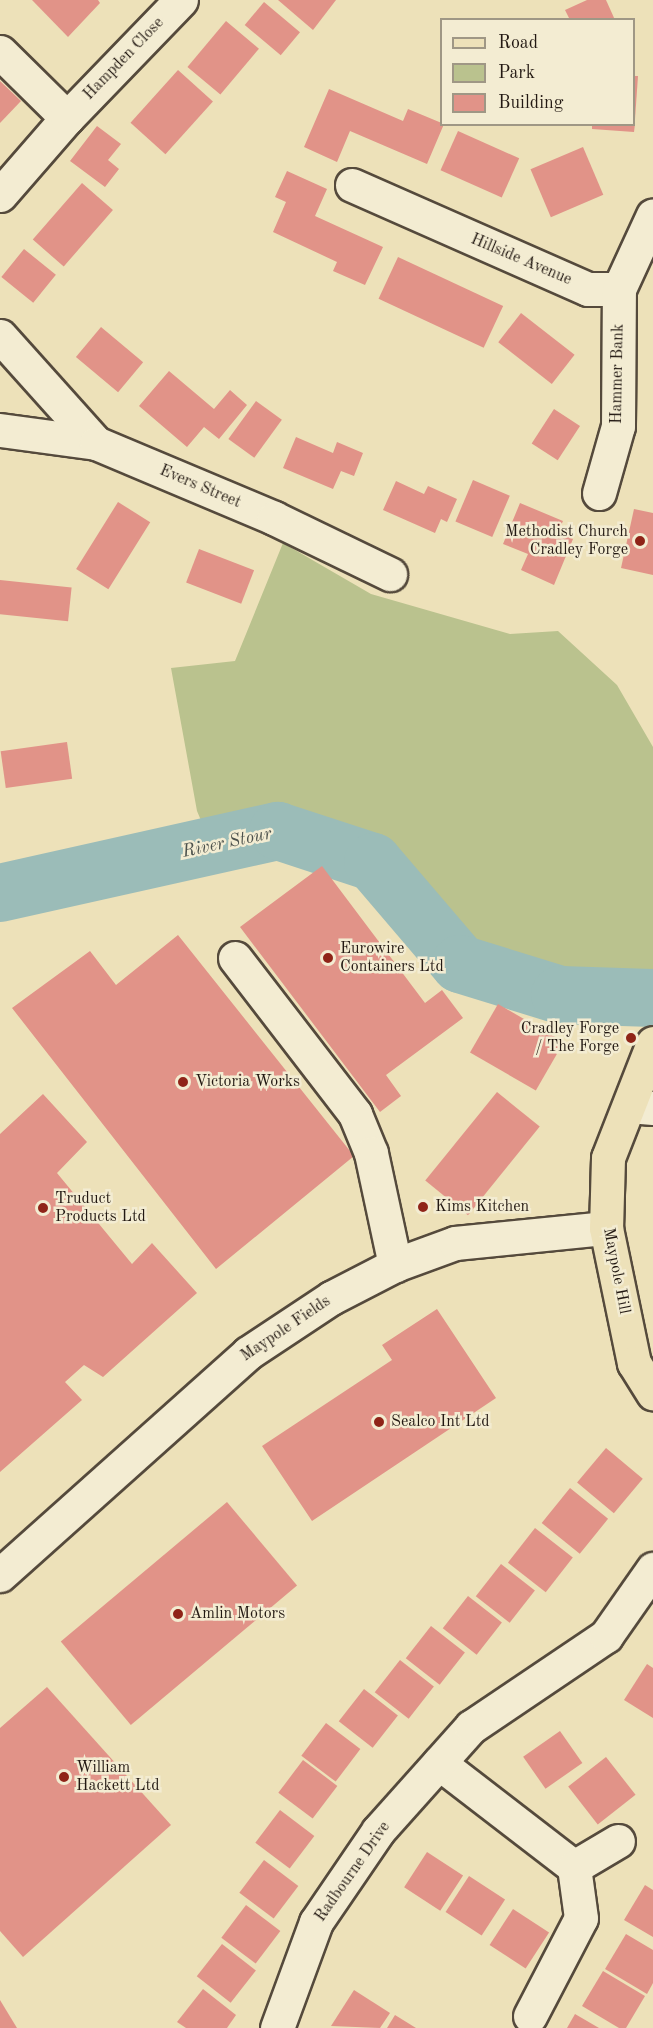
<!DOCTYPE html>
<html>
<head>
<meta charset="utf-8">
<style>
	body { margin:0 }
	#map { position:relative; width:653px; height:2028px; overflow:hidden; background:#ede1b9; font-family:"Old Standard TT",serif }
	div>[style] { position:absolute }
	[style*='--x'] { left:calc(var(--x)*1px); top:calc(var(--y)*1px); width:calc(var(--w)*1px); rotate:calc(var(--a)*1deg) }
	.green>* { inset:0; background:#bac28e }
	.river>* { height:58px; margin:-29px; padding:0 29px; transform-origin:29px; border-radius:29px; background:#9bbcb8 }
	.building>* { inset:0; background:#e19388; transform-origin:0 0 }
	.roads { filter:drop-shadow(2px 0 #554a3c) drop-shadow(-2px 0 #554a3c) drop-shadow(0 2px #554a3c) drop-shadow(0 -2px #554a3c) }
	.minor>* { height:33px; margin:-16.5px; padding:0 16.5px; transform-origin:16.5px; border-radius:16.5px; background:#f3ecd2 }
	.major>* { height:33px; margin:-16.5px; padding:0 16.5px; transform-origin:16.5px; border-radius:16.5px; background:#ede1b9 }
	.dots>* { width:16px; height:16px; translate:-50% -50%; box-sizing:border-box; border:3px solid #f3ecd2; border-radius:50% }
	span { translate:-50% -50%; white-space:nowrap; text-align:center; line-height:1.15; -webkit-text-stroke:5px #f3ecd2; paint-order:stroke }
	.street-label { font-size:16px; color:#221812 }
	.poi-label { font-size:16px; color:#221812 }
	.right { translate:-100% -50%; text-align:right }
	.left { translate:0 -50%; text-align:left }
	.water-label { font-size:18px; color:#4c514c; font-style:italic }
	.legend { position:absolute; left:440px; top:18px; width:195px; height:108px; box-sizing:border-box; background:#f3ecd2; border:2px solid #9f9785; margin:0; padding:8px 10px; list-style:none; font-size:18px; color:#221812 }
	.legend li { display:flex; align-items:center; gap:12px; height:30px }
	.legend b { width:30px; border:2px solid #9f9785 }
</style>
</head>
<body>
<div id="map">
	<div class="green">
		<div style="clip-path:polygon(283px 543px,371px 594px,510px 634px,558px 631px,617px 685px,653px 747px,653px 972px,630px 997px,560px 995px,460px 964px,373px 862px,278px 831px,211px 844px,197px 811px,171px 668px,235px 661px)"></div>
	</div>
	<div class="river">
		<div style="--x:0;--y:893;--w:285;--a:-12.6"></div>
		<div style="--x:278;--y:831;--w:100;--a:18.1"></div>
		<div style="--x:373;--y:862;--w:134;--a:49.5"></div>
		<div style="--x:460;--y:964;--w:105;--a:17.2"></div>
		<div style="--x:560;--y:995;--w:93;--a:1.8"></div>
	</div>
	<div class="building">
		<div style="clip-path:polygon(32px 0,98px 0,100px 3px,68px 37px)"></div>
		<div style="clip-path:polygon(278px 0,336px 0,313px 30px)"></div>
		<div style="clip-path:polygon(587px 0,606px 0,615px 20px,570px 20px,565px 10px)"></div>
		<div style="left:264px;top:2px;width:47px;height:30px;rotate:40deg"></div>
		<div style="left:226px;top:21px;width:43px;height:60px;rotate:40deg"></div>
		<div style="left:178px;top:70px;width:47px;height:71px;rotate:42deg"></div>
		<div style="clip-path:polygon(634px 76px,638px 76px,635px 119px,634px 119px)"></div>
		<div style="clip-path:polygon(0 81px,21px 101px,0 123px)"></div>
		<div style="clip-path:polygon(329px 89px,403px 121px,408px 109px,444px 124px,427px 164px,350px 131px,337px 162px,304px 147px)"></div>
		<div style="clip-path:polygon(592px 124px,635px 124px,634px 132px,592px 129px)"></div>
		<div style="clip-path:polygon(97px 126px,121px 144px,108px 160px,119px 169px,105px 187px,70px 161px)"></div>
		<div style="left:458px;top:131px;width:67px;height:43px;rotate:24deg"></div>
		<div style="left:583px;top:147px;width:52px;height:57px;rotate:67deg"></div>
		<div style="clip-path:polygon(287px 171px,327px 189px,315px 216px,383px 247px,365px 285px,333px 271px,337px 262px,273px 232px,286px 202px,275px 197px)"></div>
		<div style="left:82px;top:183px;width:41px;height:75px;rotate:41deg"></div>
		<div style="left:24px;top:249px;width:41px;height:36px;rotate:39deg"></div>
		<div style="left:398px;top:257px;width:116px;height:46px;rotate:25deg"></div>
		<div style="left:521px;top:313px;width:68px;height:37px;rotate:38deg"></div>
		<div style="left:101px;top:327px;width:55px;height:39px;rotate:40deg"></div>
		<div style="clip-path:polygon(169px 371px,214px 409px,230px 390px,247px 405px,219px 439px,204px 427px,187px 447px,139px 406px)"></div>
		<div style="left:256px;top:401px;width:32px;height:47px;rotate:36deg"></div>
		<div style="left:554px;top:409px;width:31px;height:41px;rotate:33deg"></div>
		<div style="clip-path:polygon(296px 437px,333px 453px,337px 442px,363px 453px,354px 476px,341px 471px,333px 489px,283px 468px)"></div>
		<div style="left:473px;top:480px;width:40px;height:45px;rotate:23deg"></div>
		<div style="clip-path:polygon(396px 481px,424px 494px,428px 486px,457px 499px,447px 522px,441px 519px,435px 533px,383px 510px)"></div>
		<div style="left:118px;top:502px;width:38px;height:79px;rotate:32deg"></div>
		<div style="clip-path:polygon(520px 503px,563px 521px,558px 532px,573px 539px,554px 585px,521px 570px,528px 554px,503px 544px)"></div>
		<div style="clip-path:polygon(634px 509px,653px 513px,653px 575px,621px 568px)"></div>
		<div style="left:199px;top:549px;width:59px;height:36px;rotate:21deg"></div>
		<div style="left:0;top:580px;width:72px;height:34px;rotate:6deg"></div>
		<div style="left:67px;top:742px;width:37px;height:67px;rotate:82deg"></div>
		<div style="clip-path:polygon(322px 866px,425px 1003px,442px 990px,463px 1018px,386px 1075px,401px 1096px,380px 1112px,240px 927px)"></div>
		<div style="clip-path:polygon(178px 935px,354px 1156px,216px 1269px,12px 1008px,90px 951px,116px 985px)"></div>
		<div style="left:498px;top:1004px;width:76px;height:56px;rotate:30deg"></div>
		<div style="left:497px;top:1092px;width:55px;height:114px;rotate:39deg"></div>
		<div style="clip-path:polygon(43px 1094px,87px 1142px,57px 1173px,132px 1264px,152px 1243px,197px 1293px,103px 1377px,84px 1365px,65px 1382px,82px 1400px,0 1472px,0 1134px)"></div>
		<div style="clip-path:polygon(437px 1309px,496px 1398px,312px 1521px,262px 1446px,392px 1360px,382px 1345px)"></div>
		<div style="left:606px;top:1448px;width:48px;height:45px;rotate:40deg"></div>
		<div style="left:570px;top:1488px;width:49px;height:45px;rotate:39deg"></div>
		<div style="left:227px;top:1502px;width:109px;height:217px;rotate:50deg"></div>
		<div style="left:535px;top:1528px;width:48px;height:44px;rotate:38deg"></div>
		<div style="left:501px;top:1564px;width:43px;height:41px;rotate:38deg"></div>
		<div style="left:468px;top:1596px;width:43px;height:41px;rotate:38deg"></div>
		<div style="left:431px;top:1626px;width:43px;height:41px;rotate:38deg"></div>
		<div style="left:400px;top:1660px;width:43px;height:41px;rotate:38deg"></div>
		<div style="clip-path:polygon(647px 1664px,653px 1668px,653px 1718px,624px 1700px)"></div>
		<div style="clip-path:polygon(47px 1687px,171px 1825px,23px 1957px,0 1931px,0 1728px)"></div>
		<div style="left:364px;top:1689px;width:43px;height:41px;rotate:38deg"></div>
		<div style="left:326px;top:1723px;width:43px;height:41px;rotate:37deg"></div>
		<div style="left:560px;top:1731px;width:39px;height:45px;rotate:55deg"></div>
		<div style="left:606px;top:1757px;width:48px;height:48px;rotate:52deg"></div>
		<div style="left:303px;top:1760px;width:43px;height:41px;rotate:37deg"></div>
		<div style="left:280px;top:1810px;width:43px;height:41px;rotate:37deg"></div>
		<div style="left:427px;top:1852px;width:43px;height:42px;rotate:33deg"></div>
		<div style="left:264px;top:1860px;width:43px;height:41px;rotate:37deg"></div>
		<div style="left:469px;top:1876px;width:43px;height:43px;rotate:33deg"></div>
		<div style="clip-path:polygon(645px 1885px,653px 1890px,653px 1937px,624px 1920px)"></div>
		<div style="left:246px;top:1905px;width:43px;height:41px;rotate:37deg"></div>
		<div style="left:513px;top:1909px;width:43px;height:43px;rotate:33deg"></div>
		<div style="clip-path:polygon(626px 1934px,653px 1950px,653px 1983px,647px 1994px,605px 1969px)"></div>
		<div style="left:222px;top:1944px;width:43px;height:41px;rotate:38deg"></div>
		<div style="clip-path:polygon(603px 1971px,645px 1996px,626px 2028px,619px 2028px,582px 2006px)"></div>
		<div style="clip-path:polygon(203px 1989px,236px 2015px,227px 2028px,186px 2028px,177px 2022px)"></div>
		<div style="clip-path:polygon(354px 1990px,390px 2013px,380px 2028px,331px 2026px)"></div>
		<div style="clip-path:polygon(0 2000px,17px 2028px,0 2028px)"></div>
		<div style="clip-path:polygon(575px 2014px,599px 2028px,567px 2028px)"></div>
		<div style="clip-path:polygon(395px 2015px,416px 2028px,387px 2028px)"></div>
	</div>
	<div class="roads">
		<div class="minor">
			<div style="--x:0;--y:52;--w:94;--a:44.6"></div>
			<div style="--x:352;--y:185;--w:258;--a:23.8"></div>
			<div style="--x:588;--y:289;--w:31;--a:0"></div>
			<div style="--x:619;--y:289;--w:81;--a:-65.3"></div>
			<div style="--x:0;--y:195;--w:102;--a:-49"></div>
			<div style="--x:67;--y:118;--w:164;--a:-46"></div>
			<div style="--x:0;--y:336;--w:144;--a:48.1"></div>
			<div style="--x:0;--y:430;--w:97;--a:7.7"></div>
			<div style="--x:96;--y:443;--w:193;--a:22.8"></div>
			<div style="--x:274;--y:518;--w:129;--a:25.8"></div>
			<div style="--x:599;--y:493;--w:70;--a:-74.2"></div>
			<div style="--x:618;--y:426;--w:137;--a:-89.6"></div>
			<div style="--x:235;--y:958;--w:197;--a:52.4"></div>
			<div style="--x:355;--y:1114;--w:42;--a:67.7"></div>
			<div style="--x:371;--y:1153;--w:115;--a:77.9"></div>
			<div style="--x:629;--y:1106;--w:24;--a:5"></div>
			<div style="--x:0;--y:1575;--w:333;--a:-41.8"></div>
			<div style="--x:248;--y:1353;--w:100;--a:-33.5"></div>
			<div style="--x:331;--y:1298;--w:72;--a:-27.3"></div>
			<div style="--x:395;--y:1265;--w:64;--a:-20.1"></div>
			<div style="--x:455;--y:1243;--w:152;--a:-5.7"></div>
			<div style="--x:439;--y:1763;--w:170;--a:37.6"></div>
			<div style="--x:530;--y:2016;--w:110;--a:-62.5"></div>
			<div style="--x:581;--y:1918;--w:51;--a:-97.8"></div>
			<div style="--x:574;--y:1867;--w:51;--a:-30.6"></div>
			<div style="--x:277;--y:2028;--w:113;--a:-69.8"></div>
			<div style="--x:316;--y:1922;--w:110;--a:-55.7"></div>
			<div style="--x:378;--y:1831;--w:140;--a:-48.2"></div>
			<div style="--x:471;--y:1727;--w:163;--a:-34"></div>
			<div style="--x:606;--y:1636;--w:82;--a:-55"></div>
		</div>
		<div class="major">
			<div style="--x:653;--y:1043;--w:123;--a:111.4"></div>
			<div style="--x:608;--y:1158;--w:70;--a:91.6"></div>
			<div style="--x:606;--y:1228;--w:138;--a:78.3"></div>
			<div style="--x:634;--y:1363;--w:36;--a:58"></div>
		</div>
	</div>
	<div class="dots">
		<div style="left:640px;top:541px;background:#8f2418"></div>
		<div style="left:328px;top:958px;background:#8f2418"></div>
		<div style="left:631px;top:1038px;background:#8f2418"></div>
		<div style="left:183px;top:1082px;background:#8f2418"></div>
		<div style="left:423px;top:1207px;background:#8f2418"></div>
		<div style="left:43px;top:1208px;background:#8f2418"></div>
		<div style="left:379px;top:1422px;background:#8f2418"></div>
		<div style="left:178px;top:1614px;background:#8f2418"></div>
		<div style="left:64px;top:1777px;background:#8f2418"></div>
	</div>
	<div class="street-label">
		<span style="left:124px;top:59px;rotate:-46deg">Hampden Close</span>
		<span style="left:521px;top:260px;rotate:23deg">Hillside Avenue</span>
		<span style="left:618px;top:374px;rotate:-89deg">Hammer Bank</span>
		<span style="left:200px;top:487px;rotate:23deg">Evers Street</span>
		<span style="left:616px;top:1271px;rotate:79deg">Maypole Hill</span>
		<span style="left:286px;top:1329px;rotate:-34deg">Maypole Fields</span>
		<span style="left:353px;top:1872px;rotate:-55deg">Radbourne Drive</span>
	</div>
	<div class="poi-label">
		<span class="right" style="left:628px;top:541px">Methodist Church<br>Cradley Forge</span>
		<span class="left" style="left:340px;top:958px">Eurowire<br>Containers Ltd</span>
		<span class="right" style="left:619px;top:1038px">Cradley Forge<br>/ The Forge</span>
		<span class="left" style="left:195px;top:1082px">Victoria Works</span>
		<span class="left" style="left:55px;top:1208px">Truduct<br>Products Ltd</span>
		<span class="left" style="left:435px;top:1207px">Kims Kitchen</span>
		<span class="left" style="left:391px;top:1422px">Sealco Int Ltd</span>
		<span class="left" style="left:190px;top:1614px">Amlin Motors</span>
		<span class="left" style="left:76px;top:1777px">William<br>Hackett Ltd</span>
	</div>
	<div class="water-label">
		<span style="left:227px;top:843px;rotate:-12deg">River Stour</span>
	</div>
	<ul class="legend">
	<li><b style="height:8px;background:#ede1b9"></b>Road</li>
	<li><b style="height:16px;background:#bac28e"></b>Park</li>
	<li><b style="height:16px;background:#e19388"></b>Building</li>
	</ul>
</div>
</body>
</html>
